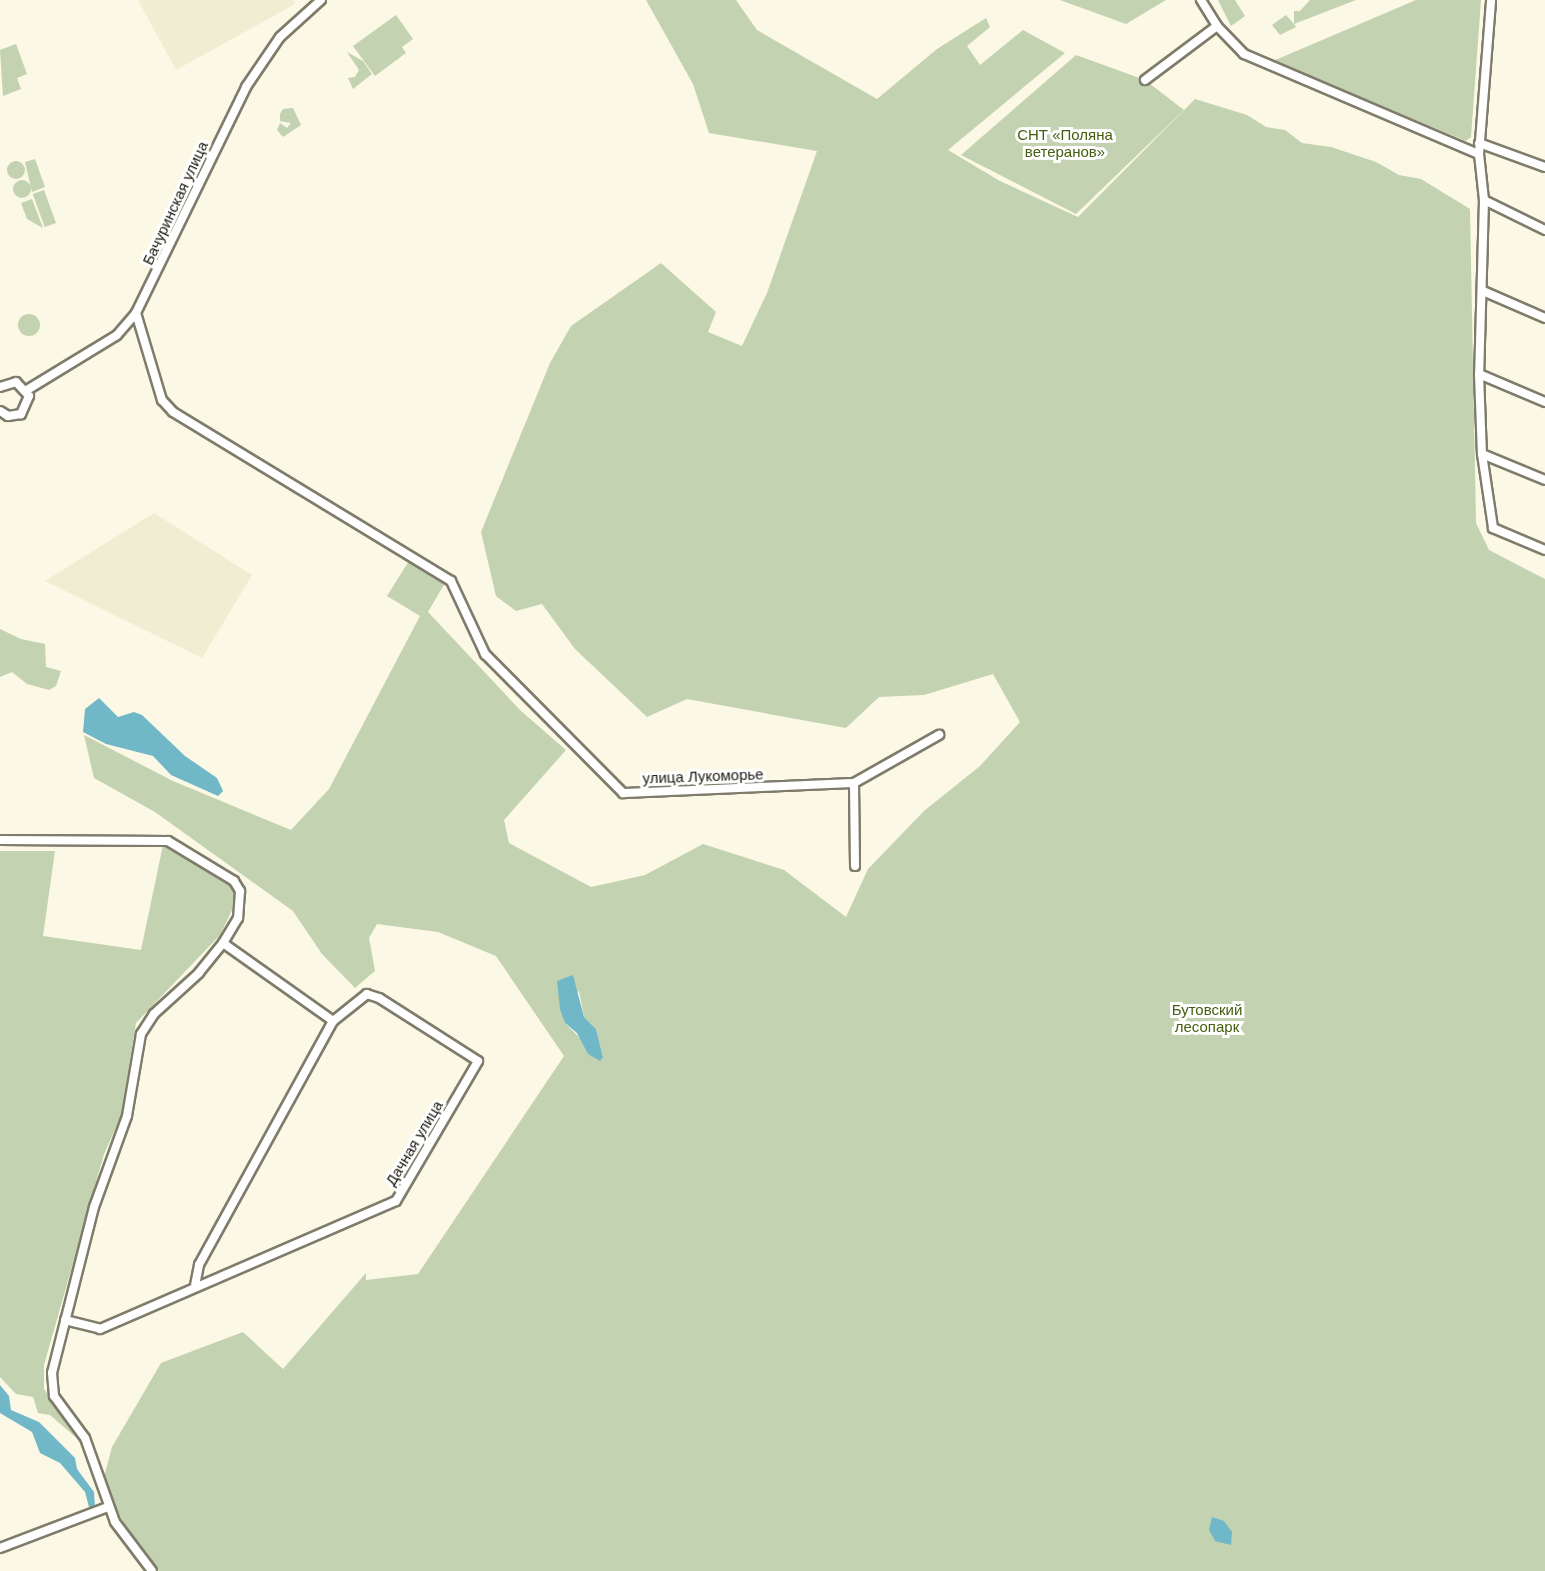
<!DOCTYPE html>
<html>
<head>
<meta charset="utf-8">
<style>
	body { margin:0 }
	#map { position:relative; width:1545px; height:1571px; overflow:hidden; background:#fbf8e5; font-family:Helvetica,sans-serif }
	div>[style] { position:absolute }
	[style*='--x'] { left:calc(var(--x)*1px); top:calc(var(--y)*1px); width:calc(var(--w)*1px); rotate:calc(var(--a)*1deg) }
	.built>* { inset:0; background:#f1edd2 }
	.green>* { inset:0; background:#c3d2b0; transform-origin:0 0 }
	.round { border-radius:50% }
	.water>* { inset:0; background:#70b8c8 }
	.roads { filter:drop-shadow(2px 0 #7f7c6b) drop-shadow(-2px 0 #7f7c6b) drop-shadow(0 2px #7f7c6b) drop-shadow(0 -2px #7f7c6b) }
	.minor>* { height:8px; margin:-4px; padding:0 4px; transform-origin:4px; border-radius:4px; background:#fff }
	span { translate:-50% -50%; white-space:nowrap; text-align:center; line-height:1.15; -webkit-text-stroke:6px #fff; paint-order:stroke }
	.park-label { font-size:15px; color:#455e0f }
	.street-label { font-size:15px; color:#181710 }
</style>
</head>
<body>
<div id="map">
	<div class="built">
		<div style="clip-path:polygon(138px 0,293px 0,295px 4px,176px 70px)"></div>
		<div style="clip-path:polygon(154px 513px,252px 575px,202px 658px,45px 581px)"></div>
	</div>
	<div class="green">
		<div style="clip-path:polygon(evenodd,646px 0,736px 0,757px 30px,877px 99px,937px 49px,986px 18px,990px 27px,967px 46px,980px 65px,1023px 30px,1065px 53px,948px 150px,1000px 181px,1078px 217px,1195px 99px,1247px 115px,1266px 127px,1285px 130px,1302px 143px,1331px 147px,1376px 162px,1399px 175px,1421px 179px,1470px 209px,1476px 523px,1489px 550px,1545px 579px,1545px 1571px,159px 1571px,135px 1542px,102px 1485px,112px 1447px,161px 1363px,243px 1332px,283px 1369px,366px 1273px,366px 1280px,418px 1274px,564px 1056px,496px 956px,438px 932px,377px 924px,369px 938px,375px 971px,355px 988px,322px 954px,293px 911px,155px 812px,94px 778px,84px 735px,173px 781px,291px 830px,329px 789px,420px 616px,387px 596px,409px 561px,445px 583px,428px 612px,521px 711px,566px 750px,504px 820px,509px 843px,591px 887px,645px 875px,703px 844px,784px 870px,846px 917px,868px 869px,924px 811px,980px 766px,1020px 722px,993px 674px,924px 695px,879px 697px,846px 728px,687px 699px,647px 717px,575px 649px,542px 604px,516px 611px,496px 596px,481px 532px,550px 363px,571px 326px,661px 263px,716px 312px,708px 332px,742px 346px,767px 293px,817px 151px,709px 133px,693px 84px,646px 0,579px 991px,584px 1017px,596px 1029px,603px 1057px,588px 1054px,584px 1042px,565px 1023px,560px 1001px,579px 991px)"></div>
		<div style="clip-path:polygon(1060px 0,1166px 0,1126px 24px)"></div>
		<div style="clip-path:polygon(1218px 0,1235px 0,1245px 16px,1231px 26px)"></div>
		<div style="clip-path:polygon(1310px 0,1356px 0,1294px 24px,1296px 27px,1280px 35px,1272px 25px,1286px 15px,1294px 24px,1294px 11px,1300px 11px)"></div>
		<div style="clip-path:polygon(1416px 0,1481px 0,1471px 137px,1466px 141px,1273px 61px)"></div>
		<div style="clip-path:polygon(396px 15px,413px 39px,402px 47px,406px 53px,375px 76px,353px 46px)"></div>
		<div style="clip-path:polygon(16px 44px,27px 74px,17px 78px,21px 89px,3px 96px,0 50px)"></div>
		<div style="clip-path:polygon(347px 52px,363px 61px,372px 74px,353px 89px,348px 78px,355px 77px,359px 70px)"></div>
		<div style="clip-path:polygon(1076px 55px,1145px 80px,1184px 110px,1076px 214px,961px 155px)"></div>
		<div style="clip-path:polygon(293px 108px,301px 125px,283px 137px,277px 130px,280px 123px,287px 128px,291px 123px,280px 121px,280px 114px,283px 109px)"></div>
		<div style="clip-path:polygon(35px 159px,45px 187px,32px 192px,25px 162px)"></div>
		<div class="round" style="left:7px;top:161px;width:18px;height:18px"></div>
		<div class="round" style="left:13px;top:180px;width:18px;height:18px"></div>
		<div style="left:44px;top:190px;width:35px;height:12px;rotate:70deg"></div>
		<div style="clip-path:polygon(32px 199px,43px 228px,27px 219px,21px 203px)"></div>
		<div class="round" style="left:18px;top:314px;width:22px;height:22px"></div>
		<div style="clip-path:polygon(0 629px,21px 639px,45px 644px,46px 667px,61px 671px,56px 686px,49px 690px,27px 684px,12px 672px,0 677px)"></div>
		<div style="clip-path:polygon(163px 845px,228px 882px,234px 889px,235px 904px,220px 935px,136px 1023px,121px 1116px,104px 1154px,44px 1365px,44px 1389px,80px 1441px,50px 1415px,38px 1413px,33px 1397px,16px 1394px,0 1377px,0 851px,55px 851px,43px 936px,141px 950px)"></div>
	</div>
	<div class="water">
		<div style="clip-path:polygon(99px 698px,118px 717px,134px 712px,142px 715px,185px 756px,217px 778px,223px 791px,218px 796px,171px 775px,153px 756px,106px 744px,83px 732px,85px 709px)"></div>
		<div style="clip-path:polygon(573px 975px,584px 1017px,596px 1029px,603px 1057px,600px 1061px,588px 1054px,577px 1033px,565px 1023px,560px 1009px,557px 981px)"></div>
		<div style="clip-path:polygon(0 1385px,9px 1396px,11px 1410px,39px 1422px,75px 1458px,77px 1469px,94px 1492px,95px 1507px,89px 1507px,85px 1492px,60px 1463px,40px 1453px,32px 1432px,0 1413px)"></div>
		<div style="clip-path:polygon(1212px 1517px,1224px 1521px,1232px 1532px,1231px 1545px,1215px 1541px,1209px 1530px)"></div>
	</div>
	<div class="roads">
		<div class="minor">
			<div style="--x:1201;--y:0;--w:31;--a:58"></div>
			<div style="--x:1217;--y:26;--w:39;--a:46"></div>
			<div style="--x:1244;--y:54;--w:255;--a:23.1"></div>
			<div style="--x:1479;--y:154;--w:46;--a:83.8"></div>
			<div style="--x:1484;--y:200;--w:174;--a:91.6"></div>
			<div style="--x:1479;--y:374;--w:80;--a:87.9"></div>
			<div style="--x:1482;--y:454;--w:75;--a:81.5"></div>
			<div style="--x:1493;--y:528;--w:56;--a:22.9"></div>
			<div style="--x:1145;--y:80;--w:90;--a:-36.9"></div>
			<div style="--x:1479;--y:143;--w:70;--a:20"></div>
			<div style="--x:1479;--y:154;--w:154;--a:-85.5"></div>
			<div style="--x:1484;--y:200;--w:68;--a:26.2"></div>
			<div style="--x:1483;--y:291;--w:68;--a:23.5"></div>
			<div style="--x:136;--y:313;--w:91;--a:73.4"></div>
			<div style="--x:162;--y:400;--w:16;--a:47"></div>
			<div style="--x:173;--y:412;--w:325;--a:31.3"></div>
			<div style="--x:451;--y:581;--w:81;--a:65"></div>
			<div style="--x:485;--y:654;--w:196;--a:45.2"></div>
			<div style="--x:623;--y:793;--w:231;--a:-2.5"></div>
			<div style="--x:854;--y:783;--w:98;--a:-29.5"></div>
			<div style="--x:1479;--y:374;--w:72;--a:23"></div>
			<div style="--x:0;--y:387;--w:17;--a:-17"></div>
			<div style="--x:16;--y:382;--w:19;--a:47"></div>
			<div style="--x:29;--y:396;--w:20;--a:114"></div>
			<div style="--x:21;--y:414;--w:13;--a:171"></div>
			<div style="--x:8;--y:416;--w:9;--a:-148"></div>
			<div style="--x:27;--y:390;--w:105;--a:-31.4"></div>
			<div style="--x:117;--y:335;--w:29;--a:-49"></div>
			<div style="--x:136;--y:313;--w:251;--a:-64"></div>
			<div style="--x:246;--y:87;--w:60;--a:-55.8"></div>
			<div style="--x:280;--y:37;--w:55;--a:-42.1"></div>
			<div style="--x:1482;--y:454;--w:68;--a:22.4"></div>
			<div style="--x:854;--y:783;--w:83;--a:89.3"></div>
			<div style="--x:0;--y:840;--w:168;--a:0.3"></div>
			<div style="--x:168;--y:841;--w:77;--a:31.2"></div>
			<div style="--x:234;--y:881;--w:12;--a:59"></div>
			<div style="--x:240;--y:891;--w:27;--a:94"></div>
			<div style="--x:238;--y:918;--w:29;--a:121"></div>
			<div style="--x:223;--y:943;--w:38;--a:129"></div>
			<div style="--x:199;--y:973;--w:61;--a:137.7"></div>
			<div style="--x:154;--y:1014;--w:24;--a:123"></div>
			<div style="--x:141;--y:1034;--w:83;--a:99.7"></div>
			<div style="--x:127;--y:1116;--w:97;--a:109.9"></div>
			<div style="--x:94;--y:1207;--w:171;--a:104.2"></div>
			<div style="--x:52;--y:1373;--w:23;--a:85"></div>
			<div style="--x:54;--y:1396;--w:52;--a:53.6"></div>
			<div style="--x:85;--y:1438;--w:89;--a:70.3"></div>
			<div style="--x:115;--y:1522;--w:61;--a:52.9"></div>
			<div style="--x:223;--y:943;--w:135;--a:35.3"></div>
			<div style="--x:65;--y:1320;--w:36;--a:14"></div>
			<div style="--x:100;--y:1329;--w:322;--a:-23.4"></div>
			<div style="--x:396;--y:1201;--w:162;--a:-59.6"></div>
			<div style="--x:478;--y:1061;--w:117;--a:-147.5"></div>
			<div style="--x:379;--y:998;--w:13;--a:-162"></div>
			<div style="--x:367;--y:994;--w:43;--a:141.5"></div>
			<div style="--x:333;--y:1021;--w:278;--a:118.8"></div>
			<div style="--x:199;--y:1265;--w:20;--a:101"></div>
			<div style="--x:0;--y:1548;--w:116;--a:-20.8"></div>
		</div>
	</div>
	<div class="park-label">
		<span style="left:1065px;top:143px">СНТ «Поляна<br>ветеранов»</span>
		<span style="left:1207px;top:1018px">Бутовский<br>лесопарк</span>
	</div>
	<div class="street-label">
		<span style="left:175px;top:203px;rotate:-65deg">Бачуринская улица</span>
		<span style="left:703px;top:776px;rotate:-2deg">улица Лукоморье</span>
		<span style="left:414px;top:1143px;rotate:-59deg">Дачная улица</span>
	</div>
</div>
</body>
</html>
